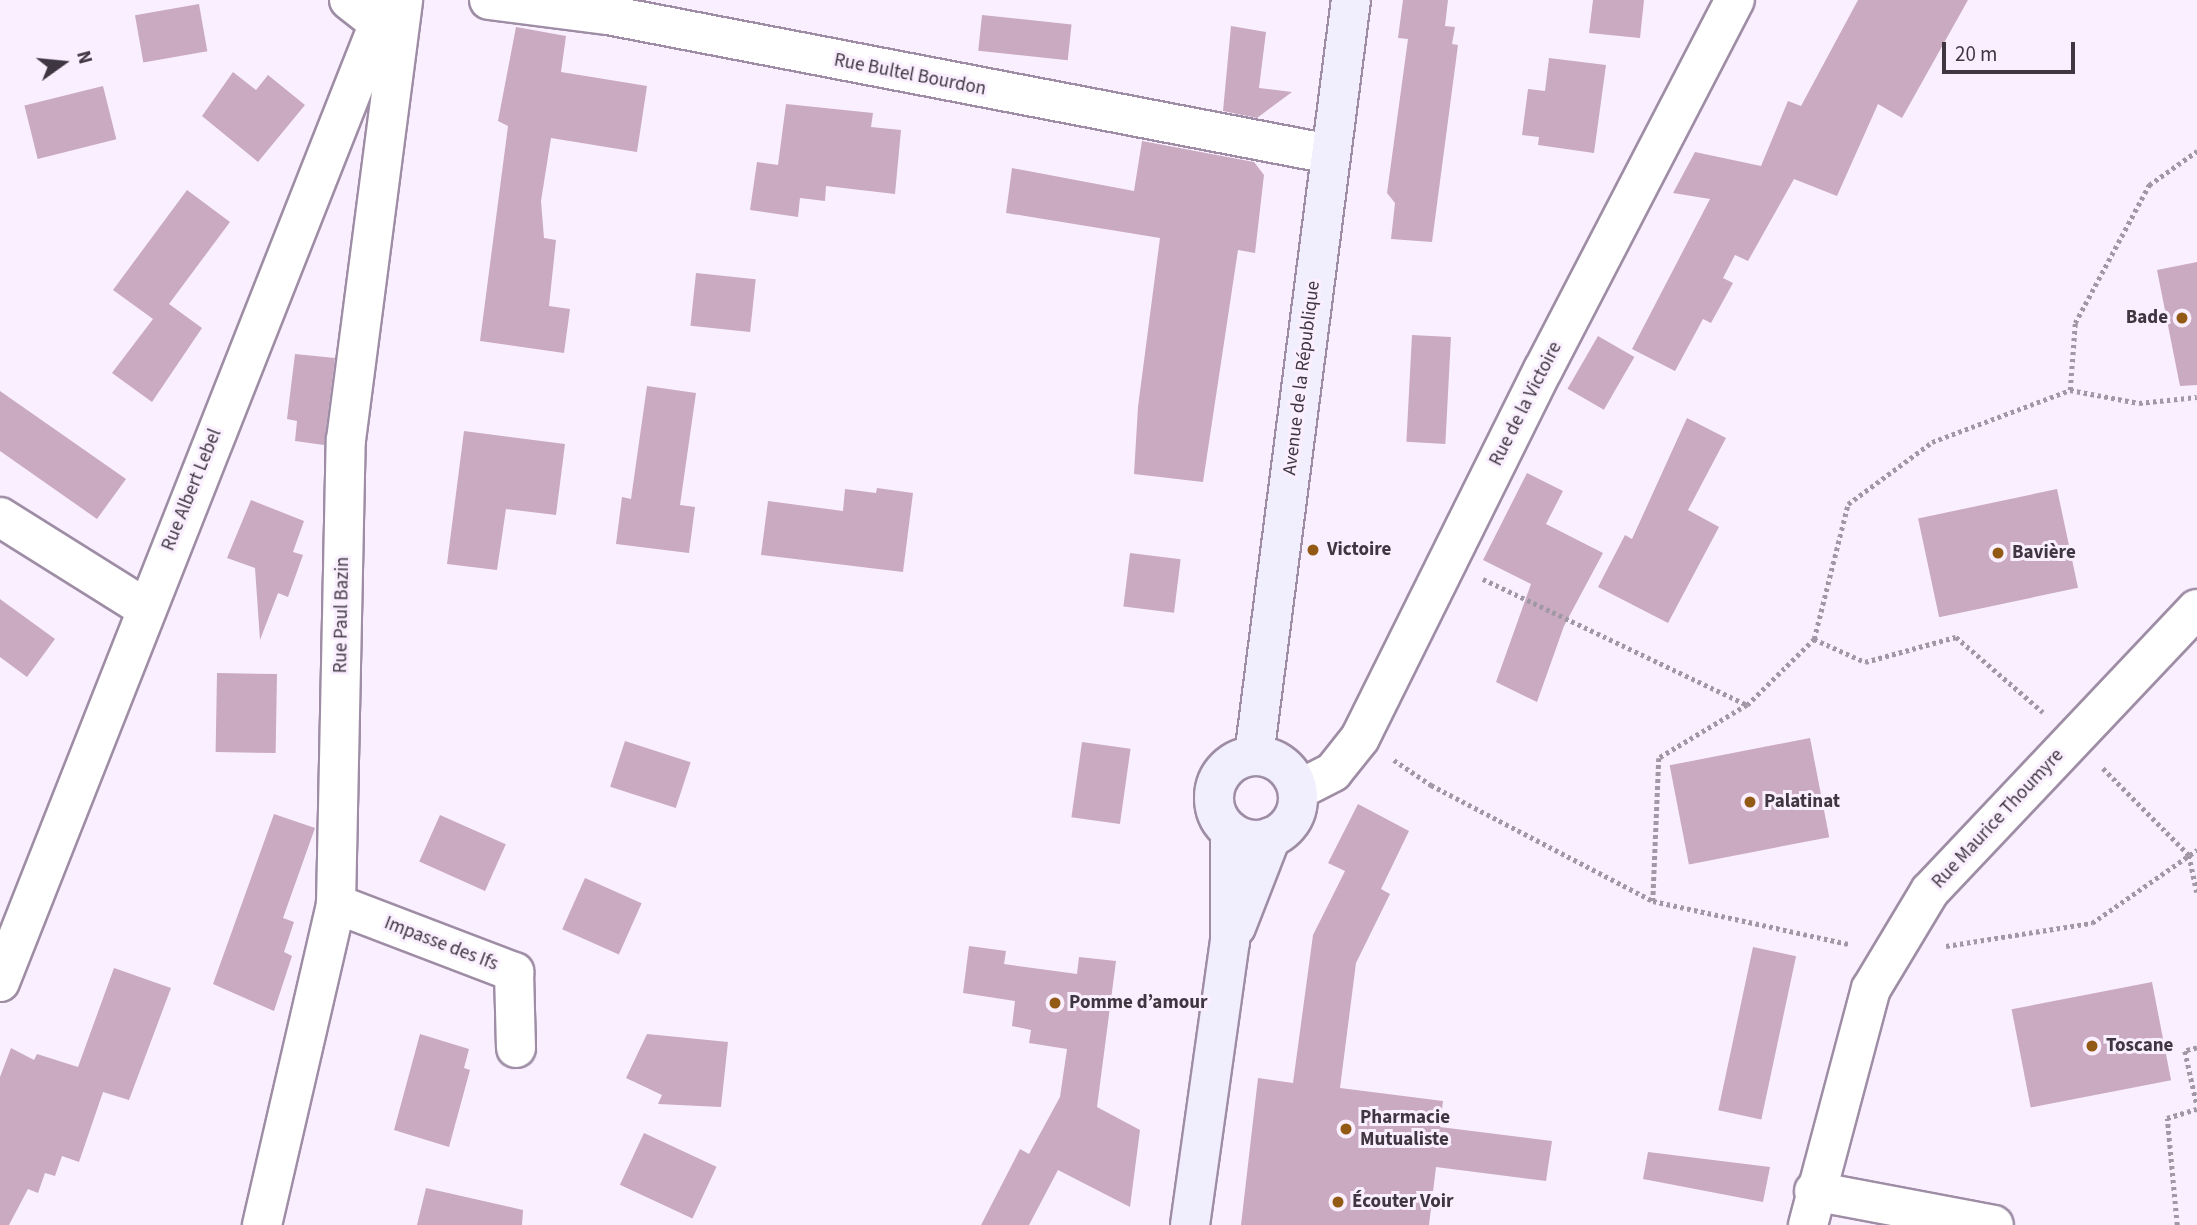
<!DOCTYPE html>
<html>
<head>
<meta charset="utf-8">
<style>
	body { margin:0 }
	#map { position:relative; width:2197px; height:1225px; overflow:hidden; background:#faefff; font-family:"Source Sans 3",sans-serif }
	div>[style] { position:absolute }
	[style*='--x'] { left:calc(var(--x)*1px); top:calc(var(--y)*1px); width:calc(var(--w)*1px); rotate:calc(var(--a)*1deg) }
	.building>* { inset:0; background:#caaac0; transform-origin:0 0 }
	.path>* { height:4.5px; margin-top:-2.25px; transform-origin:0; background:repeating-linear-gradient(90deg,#a198a5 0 3.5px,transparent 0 7px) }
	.roads { filter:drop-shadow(2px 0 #9e8da5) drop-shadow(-2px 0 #9e8da5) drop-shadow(0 2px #9e8da5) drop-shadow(0 -2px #9e8da5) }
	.minor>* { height:38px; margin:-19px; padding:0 19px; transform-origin:19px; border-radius:19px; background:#fff }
	.tertiary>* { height:38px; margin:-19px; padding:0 19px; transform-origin:19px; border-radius:19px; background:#fff }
	.secondary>* { height:38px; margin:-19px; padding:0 19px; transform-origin:19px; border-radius:19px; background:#f1eefd }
	.secondary>.ring { margin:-19px; padding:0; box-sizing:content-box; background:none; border:38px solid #f1eefd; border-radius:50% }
	.dots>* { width:19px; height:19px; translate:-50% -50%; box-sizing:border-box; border:4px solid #faefff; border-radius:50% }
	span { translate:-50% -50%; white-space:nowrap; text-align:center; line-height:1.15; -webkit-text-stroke:6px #faefff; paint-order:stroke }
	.street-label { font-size:19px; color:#3e3741 }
	.poi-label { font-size:19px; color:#3e3741; font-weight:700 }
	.right { translate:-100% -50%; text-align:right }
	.left { translate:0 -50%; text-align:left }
	.north { position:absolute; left:28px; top:28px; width:70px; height:70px; -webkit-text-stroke:5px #faefff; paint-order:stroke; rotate:75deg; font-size:19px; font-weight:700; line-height:28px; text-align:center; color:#3e3741 }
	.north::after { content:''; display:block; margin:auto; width:24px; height:32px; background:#3e3741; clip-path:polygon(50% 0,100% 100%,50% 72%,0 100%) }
	.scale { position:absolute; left:1942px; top:42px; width:133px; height:32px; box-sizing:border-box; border:4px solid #3e3741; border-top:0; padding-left:9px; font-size:21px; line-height:24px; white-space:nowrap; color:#3e3741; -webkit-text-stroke:5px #faefff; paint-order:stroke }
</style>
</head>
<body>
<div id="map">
	<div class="building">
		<div style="clip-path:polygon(1403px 0,1448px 0,1445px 26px,1455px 27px,1452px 44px,1458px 45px,1432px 242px,1391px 239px,1395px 203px,1387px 193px,1408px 39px,1398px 38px)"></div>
		<div style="clip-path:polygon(1593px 0,1644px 0,1640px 38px,1589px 33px)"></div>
		<div style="clip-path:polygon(1858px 0,1968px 0,1902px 118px,1878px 104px,1837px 196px,1794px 179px,1748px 261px,1735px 255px,1723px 278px,1733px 283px,1711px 323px,1703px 319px,1675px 371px,1632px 349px,1710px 199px,1673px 193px,1695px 152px,1761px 166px,1788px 101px,1801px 106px)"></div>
		<div style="left:199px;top:4px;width:48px;height:65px;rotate:80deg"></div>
		<div style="left:982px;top:15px;width:90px;height:36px;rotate:6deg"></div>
		<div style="clip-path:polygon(1231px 26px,1266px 32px,1259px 88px,1292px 92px,1257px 118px,1223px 111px)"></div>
		<div style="clip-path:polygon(516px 27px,566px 36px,561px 72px,647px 86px,637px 152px,551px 138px,541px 201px,544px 238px,556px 240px,549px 306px,570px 309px,564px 353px,480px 341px,508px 126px,498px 121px)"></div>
		<div style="clip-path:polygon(1549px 58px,1606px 65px,1594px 153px,1538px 145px,1539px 137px,1522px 135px,1528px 89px,1545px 91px)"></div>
		<div style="clip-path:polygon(233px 72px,256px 90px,268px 75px,305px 105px,258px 162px,202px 116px)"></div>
		<div style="left:103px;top:86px;width:55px;height:81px;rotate:76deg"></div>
		<div style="clip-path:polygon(786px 104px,873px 113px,871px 127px,901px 130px,895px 194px,826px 186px,825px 201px,800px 198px,798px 217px,750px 210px,757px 162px,778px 165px)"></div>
		<div style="clip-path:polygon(1142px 141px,1254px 162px,1264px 175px,1255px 253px,1238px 250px,1203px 482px,1134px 474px,1138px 407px,1160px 238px,1006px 213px,1012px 168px,1134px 191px)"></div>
		<div style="clip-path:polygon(187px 190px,230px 222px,169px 304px,202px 328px,152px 402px,112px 373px,153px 319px,113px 290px)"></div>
		<div style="clip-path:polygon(2197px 262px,2197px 385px,2180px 386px,2157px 270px)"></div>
		<div style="left:696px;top:273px;width:60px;height:53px;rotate:6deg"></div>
		<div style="left:1412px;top:335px;width:39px;height:107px;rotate:3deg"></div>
		<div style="left:1598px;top:336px;width:42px;height:61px;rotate:30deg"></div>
		<div style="clip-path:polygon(295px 354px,335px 358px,324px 445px,295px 441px,297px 421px,287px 419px)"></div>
		<div style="clip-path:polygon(647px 386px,696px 393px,680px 505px,695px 507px,689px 553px,616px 544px,622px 497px,631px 499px)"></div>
		<div style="clip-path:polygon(0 391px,126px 479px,97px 519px,0 451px)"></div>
		<div style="clip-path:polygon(1687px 418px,1726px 438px,1688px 510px,1719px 527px,1668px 623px,1598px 587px,1625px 535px,1632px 539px)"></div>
		<div style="clip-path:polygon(464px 431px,565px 444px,556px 515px,506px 509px,497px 570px,447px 564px)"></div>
		<div style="clip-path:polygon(1527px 473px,1563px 491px,1546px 524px,1603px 553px,1564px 626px,1537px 702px,1496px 682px,1531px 584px,1483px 560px)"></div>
		<div style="clip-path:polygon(877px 488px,913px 493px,903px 572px,761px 555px,768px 501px,843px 511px,845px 489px,876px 493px)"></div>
		<div style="left:2057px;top:489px;width:101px;height:142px;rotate:78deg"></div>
		<div style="clip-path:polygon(251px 500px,304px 521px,293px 552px,303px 555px,288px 597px,278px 593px,260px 640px,255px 568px,227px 558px)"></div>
		<div style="left:1130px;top:553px;width:51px;height:54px;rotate:7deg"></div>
		<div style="clip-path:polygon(0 599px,55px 639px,27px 677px,0 657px)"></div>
		<div style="left:217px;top:673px;width:60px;height:79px;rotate:1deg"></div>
		<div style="left:1810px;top:738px;width:101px;height:143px;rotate:79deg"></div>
		<div style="left:625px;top:741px;width:69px;height:48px;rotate:18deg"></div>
		<div style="left:1082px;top:742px;width:49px;height:76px;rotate:8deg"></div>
		<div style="clip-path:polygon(1358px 804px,1409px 831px,1381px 889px,1390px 894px,1356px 963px,1340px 1088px,1443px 1101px,1440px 1127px,1552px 1141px,1546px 1181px,1436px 1167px,1429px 1225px,1241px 1225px,1258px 1078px,1293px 1083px,1313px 935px,1345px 871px,1328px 863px)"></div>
		<div style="clip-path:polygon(274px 814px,315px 828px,283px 918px,294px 922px,284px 952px,292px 956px,274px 1011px,213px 984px)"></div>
		<div style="left:440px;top:815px;width:72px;height:51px;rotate:24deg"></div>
		<div style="left:585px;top:878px;width:62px;height:56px;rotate:24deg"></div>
		<div style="clip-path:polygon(969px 946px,1006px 951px,1004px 964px,1077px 974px,1079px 957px,1116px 961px,1097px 1107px,1140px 1130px,1130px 1207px,1058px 1170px,1029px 1225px,981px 1225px,1020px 1149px,1029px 1154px,1060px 1097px,1067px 1049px,1029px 1043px,1031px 1030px,1012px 1026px,1015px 1001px,963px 993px)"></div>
		<div style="left:1753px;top:947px;width:44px;height:167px;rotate:12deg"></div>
		<div style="clip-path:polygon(114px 968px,171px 988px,129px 1100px,103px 1092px,79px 1162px,62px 1156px,55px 1176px,45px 1173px,38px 1193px,28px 1189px,9px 1225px,0 1225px,0 1077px,11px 1048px,34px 1060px,37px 1054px,78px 1067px)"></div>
		<div style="left:2152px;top:982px;width:100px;height:143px;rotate:79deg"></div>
		<div style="clip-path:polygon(420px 1034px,469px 1049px,464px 1068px,470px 1070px,449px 1147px,394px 1130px)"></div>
		<div style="clip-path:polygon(647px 1034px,728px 1042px,721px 1107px,658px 1104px,662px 1095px,626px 1078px)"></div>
		<div style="left:644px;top:1133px;width:80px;height:57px;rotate:25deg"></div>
		<div style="clip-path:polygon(1648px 1152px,1770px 1167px,1763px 1202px,1643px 1179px)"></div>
		<div style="clip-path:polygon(426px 1188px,523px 1210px,522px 1225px,417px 1225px)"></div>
	</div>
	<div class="path">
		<div style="--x:2070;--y:390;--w:67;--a:-85.7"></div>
		<div style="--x:2075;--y:323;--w:157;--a:-61.8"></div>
		<div style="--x:2149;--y:185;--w:59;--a:-35.3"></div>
		<div style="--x:1483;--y:579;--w:293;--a:25.5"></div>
		<div style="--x:1747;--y:705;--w:103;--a:148.9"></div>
		<div style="--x:1659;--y:758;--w:143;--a:92.4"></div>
		<div style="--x:1814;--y:639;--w:139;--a:-75.9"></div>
		<div style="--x:1848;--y:504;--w:104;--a:-36.4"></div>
		<div style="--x:1932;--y:442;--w:147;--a:-20.6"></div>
		<div style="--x:2070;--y:390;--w:70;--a:10.7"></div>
		<div style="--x:2139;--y:403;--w:58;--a:-5.9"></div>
		<div style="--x:1747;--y:705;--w:94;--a:-44.6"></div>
		<div style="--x:1814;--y:639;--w:56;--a:24.3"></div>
		<div style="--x:1865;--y:662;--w:94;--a:-15.4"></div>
		<div style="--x:1956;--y:637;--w:115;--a:40.8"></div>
		<div style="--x:1394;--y:760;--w:45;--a:34"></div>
		<div style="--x:1431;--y:785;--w:250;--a:27.6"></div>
		<div style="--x:1653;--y:901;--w:200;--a:12.4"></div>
		<div style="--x:2103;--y:768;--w:122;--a:45.3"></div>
		<div style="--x:2189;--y:855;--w:38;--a:78"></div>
		<div style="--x:1946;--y:946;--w:148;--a:-9"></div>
		<div style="--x:2092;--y:923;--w:128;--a:-34.8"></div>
		<div style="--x:2197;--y:1048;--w:12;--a:166"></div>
		<div style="--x:2185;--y:1051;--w:55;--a:77.5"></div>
		<div style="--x:2177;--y:1225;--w:107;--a:-95.3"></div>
		<div style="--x:2167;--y:1118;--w:31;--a:-17"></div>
	</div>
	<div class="roads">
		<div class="minor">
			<div style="--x:349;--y:0;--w:36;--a:38"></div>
			<div style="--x:489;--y:0;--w:120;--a:7.2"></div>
			<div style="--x:608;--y:15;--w:735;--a:10.9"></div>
			<div style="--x:0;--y:517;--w:171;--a:32.1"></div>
			<div style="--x:1298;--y:790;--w:39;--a:-27"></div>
			<div style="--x:1333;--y:772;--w:43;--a:-51.5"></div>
			<div style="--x:1360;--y:738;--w:411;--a:-63.6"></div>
			<div style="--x:1543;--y:370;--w:417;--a:-62.6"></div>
			<div style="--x:336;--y:904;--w:191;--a:20.9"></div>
			<div style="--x:514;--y:972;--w:76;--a:88.5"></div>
			<div style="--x:1814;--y:1191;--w:183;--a:10.7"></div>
			<div style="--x:262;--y:1225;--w:329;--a:-77"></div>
			<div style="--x:336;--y:904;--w:464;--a:-88.8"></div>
			<div style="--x:346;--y:440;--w:444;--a:-82.6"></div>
			<div style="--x:1808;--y:1225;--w:244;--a:-75.1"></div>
			<div style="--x:1871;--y:989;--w:114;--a:-59"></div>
			<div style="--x:1930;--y:891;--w:388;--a:-46.6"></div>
		</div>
		<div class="tertiary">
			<div style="--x:0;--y:982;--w:1056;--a:-68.44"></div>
		</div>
		<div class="secondary">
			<div class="ring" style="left:1214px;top:756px;width:46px;height:46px"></div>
			<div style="--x:1254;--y:756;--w:762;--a:-82.69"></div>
			<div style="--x:1236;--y:927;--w:97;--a:-68.7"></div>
			<div style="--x:1190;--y:1225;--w:286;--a:-82"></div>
			<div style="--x:1230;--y:942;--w:111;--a:-90"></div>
		</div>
	</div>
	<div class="dots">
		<div style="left:2182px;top:318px;background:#935a15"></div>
		<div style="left:1313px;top:550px;background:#935a15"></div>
		<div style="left:1998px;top:553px;background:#935a15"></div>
		<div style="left:1750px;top:802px;background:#935a15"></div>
		<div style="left:1055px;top:1003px;background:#935a15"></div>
		<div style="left:2092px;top:1046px;background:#935a15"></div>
		<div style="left:1346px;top:1129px;background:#935a15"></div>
		<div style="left:1338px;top:1202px;background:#935a15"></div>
	</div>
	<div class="street-label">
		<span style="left:910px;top:75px;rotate:11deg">Rue Bultel Bourdon</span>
		<span style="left:1302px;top:378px;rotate:-83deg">Avenue de la République</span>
		<span style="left:1526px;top:404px;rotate:-63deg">Rue de la Victoire</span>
		<span style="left:192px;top:490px;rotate:-68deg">Rue Albert Lebel</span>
		<span style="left:342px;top:615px;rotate:-89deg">Rue Paul Bazin</span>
		<span style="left:1998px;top:819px;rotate:-47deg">Rue Maurice Thoumyre</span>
		<span style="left:441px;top:944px;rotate:21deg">Impasse des Ifs</span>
	</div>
	<div class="poi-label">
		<span class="right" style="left:2168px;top:318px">Bade</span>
		<span class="left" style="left:1327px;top:550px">Victoire</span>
		<span class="left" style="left:2012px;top:553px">Bavière</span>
		<span class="left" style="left:1764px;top:802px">Palatinat</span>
		<span class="left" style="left:1069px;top:1003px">Pomme d’amour</span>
		<span class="left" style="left:2106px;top:1046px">Toscane</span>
		<span class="left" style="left:1360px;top:1129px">Pharmacie<br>Mutualiste</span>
		<span class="left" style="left:1352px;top:1202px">Écouter Voir</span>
	</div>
	<div class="north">N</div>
	<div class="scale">20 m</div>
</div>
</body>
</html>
